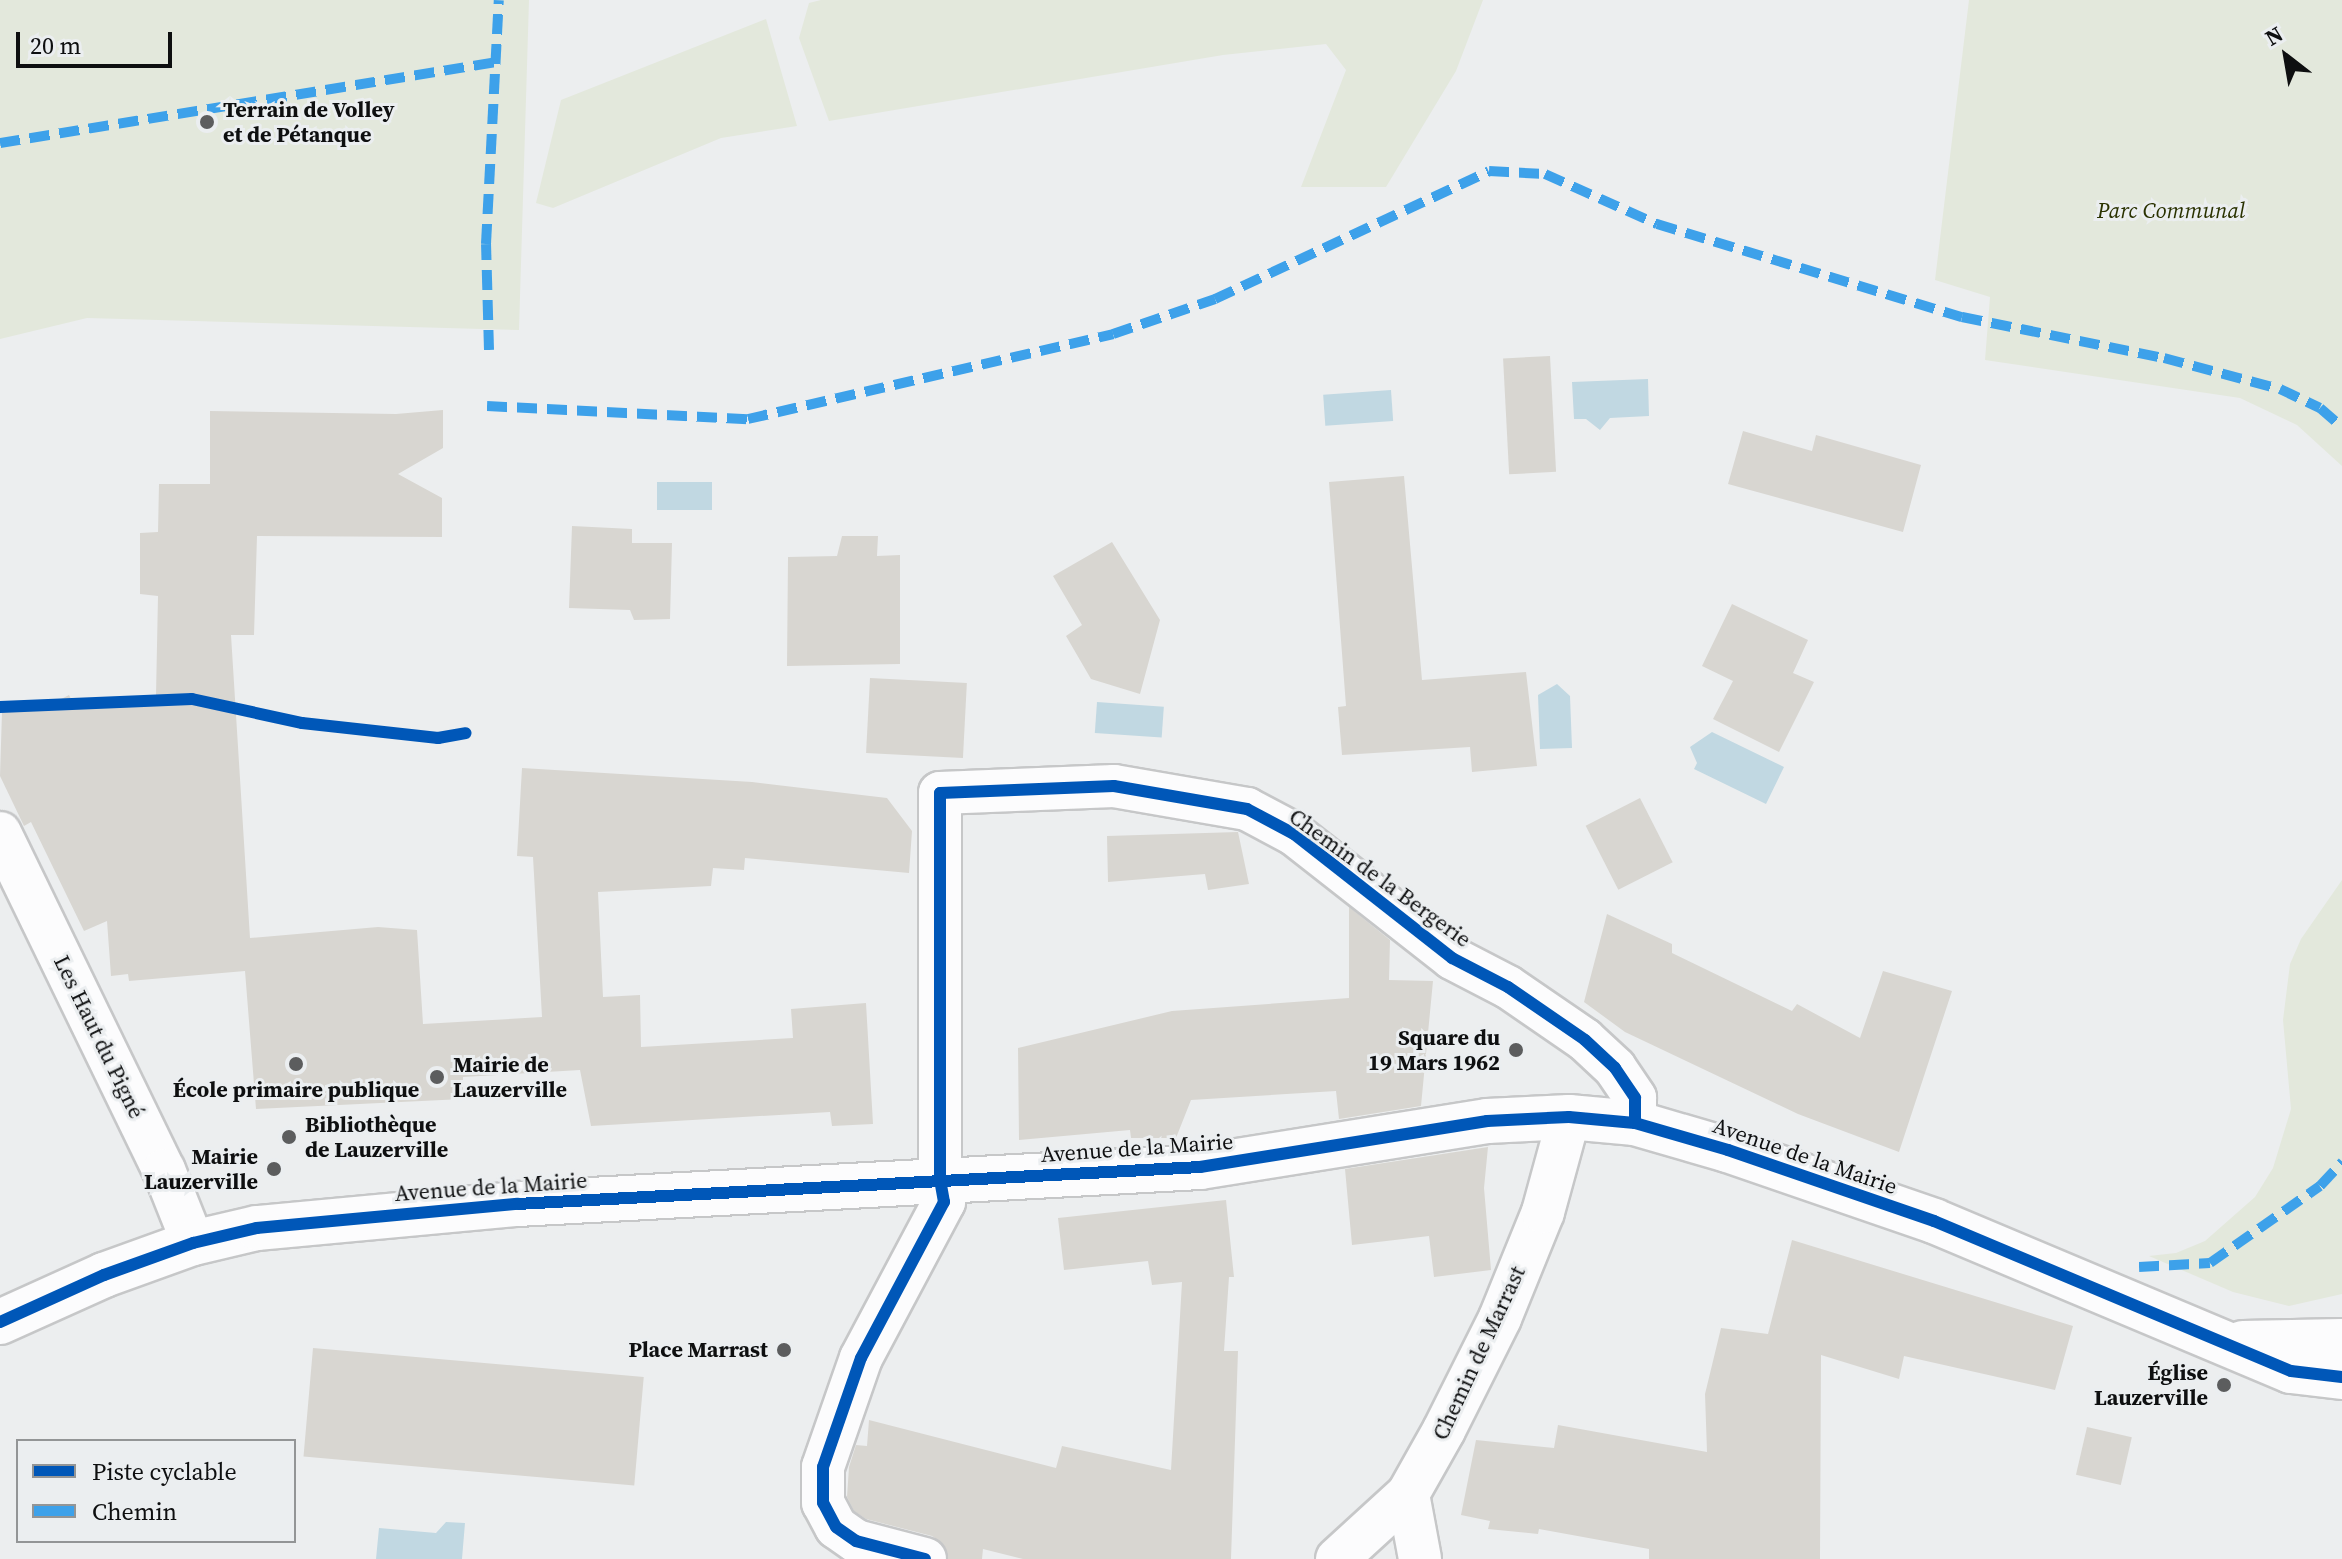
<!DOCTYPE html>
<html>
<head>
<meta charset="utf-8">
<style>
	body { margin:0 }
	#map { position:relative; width:2342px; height:1559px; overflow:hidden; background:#eceeef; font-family:"Source Serif 4",serif }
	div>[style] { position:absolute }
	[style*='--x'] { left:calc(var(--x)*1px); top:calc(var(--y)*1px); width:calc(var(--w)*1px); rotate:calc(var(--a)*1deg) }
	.green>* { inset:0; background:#e3e8dc }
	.water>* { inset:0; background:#c1d8e2; transform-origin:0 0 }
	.building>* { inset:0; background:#d8d6d1; transform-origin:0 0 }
	.roads { filter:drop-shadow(2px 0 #c6c7c8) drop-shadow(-2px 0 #c6c7c8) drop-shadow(0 2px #c6c7c8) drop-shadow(0 -2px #c6c7c8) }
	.minor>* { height:42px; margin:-21px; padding:0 21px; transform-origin:21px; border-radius:21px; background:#fcfcfd }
	.tertiary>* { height:44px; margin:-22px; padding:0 22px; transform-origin:22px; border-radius:22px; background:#fcfcfd }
	.quiet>* { height:10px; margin-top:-5px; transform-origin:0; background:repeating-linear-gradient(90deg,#3da1ea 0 20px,transparent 0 30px) }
	.cycleway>* { height:12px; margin:-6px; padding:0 6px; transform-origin:6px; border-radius:6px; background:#0057b8 }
	.dots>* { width:22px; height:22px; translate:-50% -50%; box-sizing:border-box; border:4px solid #ebeef0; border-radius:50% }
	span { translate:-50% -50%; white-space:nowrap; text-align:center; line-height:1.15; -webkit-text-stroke:6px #ebeef0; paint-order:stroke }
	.poi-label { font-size:22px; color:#0e0f10; font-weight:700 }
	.left { translate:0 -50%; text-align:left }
	.right { translate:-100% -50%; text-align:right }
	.park-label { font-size:22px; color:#2a3200; font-style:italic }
	.street-label { font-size:22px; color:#0e0f10 }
	.legend { position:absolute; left:16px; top:1439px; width:280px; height:104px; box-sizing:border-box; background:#ebeef0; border:2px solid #939596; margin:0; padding:10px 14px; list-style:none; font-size:24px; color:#0e0f10 }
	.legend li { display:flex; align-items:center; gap:16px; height:40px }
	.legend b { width:40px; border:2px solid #939596 }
	.north { position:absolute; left:2246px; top:16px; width:80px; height:80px; -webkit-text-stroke:6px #ebeef0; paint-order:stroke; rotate:329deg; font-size:22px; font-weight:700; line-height:32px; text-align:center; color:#0e0f10 }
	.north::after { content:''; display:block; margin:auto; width:28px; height:36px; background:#0e0f10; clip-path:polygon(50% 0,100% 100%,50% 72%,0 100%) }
	.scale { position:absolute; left:16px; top:32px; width:156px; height:36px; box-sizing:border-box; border:4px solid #0e0f10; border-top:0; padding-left:10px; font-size:24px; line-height:28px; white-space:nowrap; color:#0e0f10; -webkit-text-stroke:6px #ebeef0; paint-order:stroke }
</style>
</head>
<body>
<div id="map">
	<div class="green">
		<div style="clip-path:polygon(0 0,529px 0,519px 330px,87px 318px,0 339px)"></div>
		<div style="clip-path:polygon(821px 0,1483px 0,1456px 71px,1386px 187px,1301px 187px,1346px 70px,1326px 44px,1223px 55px,829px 121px,799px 38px,809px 3px)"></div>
		<div style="clip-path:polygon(1969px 0,2342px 0,2342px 466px,2297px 425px,2240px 398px,1985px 360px,1990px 297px,1935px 280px)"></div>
		<div style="clip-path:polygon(766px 19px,797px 126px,721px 138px,553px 208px,536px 203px,561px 100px)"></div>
		<div style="clip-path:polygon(2342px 880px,2342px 1294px,2289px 1306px,2233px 1292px,2149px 1256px,2176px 1253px,2205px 1241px,2255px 1197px,2273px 1168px,2291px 1109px,2283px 1020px,2290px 964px,2301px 939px)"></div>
	</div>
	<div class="water">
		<div style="clip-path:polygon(1648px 379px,1649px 416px,1610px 418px,1600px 430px,1586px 419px,1574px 419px,1572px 382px)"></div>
		<div style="left:1391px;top:390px;width:31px;height:68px;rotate:86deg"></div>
		<div style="left:657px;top:482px;width:55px;height:28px"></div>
		<div style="clip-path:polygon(1557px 684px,1570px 696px,1572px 748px,1540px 749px,1538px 695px)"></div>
		<div style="left:1097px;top:702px;width:67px;height:31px;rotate:4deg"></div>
		<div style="clip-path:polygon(1712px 732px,1784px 767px,1766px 804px,1694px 769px,1697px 763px,1690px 747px)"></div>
		<div style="clip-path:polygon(446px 1522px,465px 1523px,462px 1559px,376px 1559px,379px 1528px,436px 1533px)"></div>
	</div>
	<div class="building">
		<div style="left:1550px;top:356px;width:116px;height:47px;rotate:87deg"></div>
		<div style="clip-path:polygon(443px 410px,443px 448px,398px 474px,442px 498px,442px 537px,257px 536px,254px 635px,231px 635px,250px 938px,378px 927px,417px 930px,423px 1024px,542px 1017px,533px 857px,517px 856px,522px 768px,752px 782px,887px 798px,912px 831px,909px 873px,745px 858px,744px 870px,713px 868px,711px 886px,598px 892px,603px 997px,640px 995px,641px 1047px,793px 1038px,791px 1009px,866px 1003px,873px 1124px,832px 1126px,830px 1112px,591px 1126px,580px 1070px,463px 1077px,463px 1099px,256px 1109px,245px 971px,129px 981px,128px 974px,111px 976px,107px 921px,84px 931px,31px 822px,24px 826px,0 776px,2px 712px,40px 710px,69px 695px,72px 701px,156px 695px,158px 596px,140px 594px,140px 533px,158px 532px,159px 484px,210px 484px,210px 411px,396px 414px)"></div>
		<div style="clip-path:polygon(1743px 431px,1812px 451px,1816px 435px,1921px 465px,1903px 532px,1728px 484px)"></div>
		<div style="clip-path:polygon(1404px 476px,1422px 680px,1526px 672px,1537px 766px,1472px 772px,1470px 747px,1342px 755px,1338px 707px,1346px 706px,1329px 482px)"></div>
		<div style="clip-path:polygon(572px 526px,632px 529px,632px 543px,672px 543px,670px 619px,634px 620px,630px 610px,569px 608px)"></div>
		<div style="clip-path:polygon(842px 536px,878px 536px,877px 556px,900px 555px,900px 664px,787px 666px,788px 557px,837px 556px)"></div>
		<div style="clip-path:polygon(1112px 542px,1160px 620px,1140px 694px,1091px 679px,1066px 636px,1082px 625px,1053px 576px)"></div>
		<div style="clip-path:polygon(1732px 604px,1808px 640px,1793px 673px,1814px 682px,1779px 752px,1713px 719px,1733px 681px,1702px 666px)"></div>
		<div style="left:870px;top:678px;width:97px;height:75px;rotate:3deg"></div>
		<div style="left:1640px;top:798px;width:72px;height:61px;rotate:63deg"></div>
		<div style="clip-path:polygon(1238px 832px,1249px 884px,1208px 890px,1205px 874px,1108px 882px,1107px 836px)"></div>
		<div style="clip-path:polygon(1349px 907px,1390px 940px,1389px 980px,1433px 981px,1421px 1106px,1339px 1119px,1336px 1091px,1191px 1100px,1176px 1138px,1131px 1138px,1130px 1130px,1019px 1140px,1018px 1048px,1172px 1011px,1349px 998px)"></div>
		<div style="clip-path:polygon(1607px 914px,1672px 944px,1672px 953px,1792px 1011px,1797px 1004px,1860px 1038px,1883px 971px,1952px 991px,1899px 1152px,1798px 1114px,1625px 1032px,1584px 1002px)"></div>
		<div style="clip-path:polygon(1488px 1147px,1484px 1188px,1491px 1270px,1434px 1277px,1429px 1236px,1352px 1245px,1345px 1169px)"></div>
		<div style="clip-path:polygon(1226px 1200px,1234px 1277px,1229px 1277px,1224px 1351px,1238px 1351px,1231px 1559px,1023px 1559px,983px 1549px,982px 1559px,948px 1559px,942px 1543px,932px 1536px,866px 1519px,854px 1511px,847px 1497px,849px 1467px,856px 1445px,867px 1446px,869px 1420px,1056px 1468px,1062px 1446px,1171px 1470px,1182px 1282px,1152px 1285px,1148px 1261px,1064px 1270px,1058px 1218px)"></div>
		<div style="clip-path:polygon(1792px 1240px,2073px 1326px,2055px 1390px,1904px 1356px,1899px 1379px,1821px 1355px,1820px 1559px,1649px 1559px,1649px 1549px,1539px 1529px,1538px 1534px,1488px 1529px,1490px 1521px,1461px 1515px,1476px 1440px,1554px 1448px,1558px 1425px,1707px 1452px,1705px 1394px,1721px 1328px,1768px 1334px)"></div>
		<div style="left:313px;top:1348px;width:332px;height:109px;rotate:5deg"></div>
		<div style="left:2087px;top:1427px;width:46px;height:49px;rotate:13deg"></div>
	</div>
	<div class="roads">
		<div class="minor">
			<div style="--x:0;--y:833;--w:375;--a:64.1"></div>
			<div style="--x:164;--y:1170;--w:79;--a:68.3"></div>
			<div style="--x:1408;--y:1494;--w:66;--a:79.5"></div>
			<div style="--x:925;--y:1559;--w:71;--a:-165.4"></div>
			<div style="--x:856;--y:1541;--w:24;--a:-145"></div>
			<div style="--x:836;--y:1527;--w:27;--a:-118"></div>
			<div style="--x:823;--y:1503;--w:36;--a:-90"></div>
			<div style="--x:823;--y:1467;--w:115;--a:-70.8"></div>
			<div style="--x:861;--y:1358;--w:177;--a:-62"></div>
			<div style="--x:944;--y:1202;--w:23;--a:-100"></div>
			<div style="--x:940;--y:1179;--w:386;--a:-90"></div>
			<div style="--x:940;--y:793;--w:174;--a:-2.3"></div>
			<div style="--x:1114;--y:786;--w:135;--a:9.8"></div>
			<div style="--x:1247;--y:809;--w:53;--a:28"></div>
			<div style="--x:1294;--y:834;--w:201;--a:38.1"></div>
			<div style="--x:1452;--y:958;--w:63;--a:27.4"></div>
			<div style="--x:1508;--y:987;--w:93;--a:34.5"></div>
			<div style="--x:1585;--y:1040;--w:41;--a:43"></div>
			<div style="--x:1615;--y:1068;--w:36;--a:56"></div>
			<div style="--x:1635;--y:1098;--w:25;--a:90"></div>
			<div style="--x:1337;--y:1559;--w:96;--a:-42.5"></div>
			<div style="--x:1408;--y:1494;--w:73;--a:-60.6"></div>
			<div style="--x:1444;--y:1430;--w:125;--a:-63.4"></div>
			<div style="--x:1500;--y:1318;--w:114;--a:-67.9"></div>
			<div style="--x:1543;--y:1212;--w:98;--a:-74.7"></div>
		</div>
		<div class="tertiary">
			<div style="--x:0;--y:1322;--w:114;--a:-24.3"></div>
			<div style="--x:104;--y:1275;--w:95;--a:-19.8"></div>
			<div style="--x:193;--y:1243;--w:66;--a:-13.2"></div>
			<div style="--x:257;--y:1228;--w:261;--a:-5.3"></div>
			<div style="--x:517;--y:1204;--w:684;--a:-3.1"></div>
			<div style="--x:1200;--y:1167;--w:291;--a:-9.1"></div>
			<div style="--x:1487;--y:1121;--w:82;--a:-2.8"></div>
			<div style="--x:1569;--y:1117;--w:66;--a:5.2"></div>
			<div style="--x:1635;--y:1123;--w:97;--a:16.2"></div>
			<div style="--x:1728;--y:1150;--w:218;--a:19"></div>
			<div style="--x:1934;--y:1221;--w:387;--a:22.8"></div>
			<div style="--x:2291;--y:1371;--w:51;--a:6.7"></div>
			<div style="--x:2243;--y:1343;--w:99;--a:-1.2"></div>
		</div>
	</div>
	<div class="quiet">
		<div style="--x:0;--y:143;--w:504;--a:-9.26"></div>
		<div style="--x:489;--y:350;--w:106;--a:-91.6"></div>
		<div style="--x:486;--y:244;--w:244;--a:-87"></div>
		<div style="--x:487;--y:406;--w:261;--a:2.9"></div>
		<div style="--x:748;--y:419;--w:375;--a:-13.1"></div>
		<div style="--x:1113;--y:334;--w:108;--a:-18.9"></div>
		<div style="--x:1215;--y:299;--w:302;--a:-25"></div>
		<div style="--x:1489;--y:171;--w:56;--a:3.1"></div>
		<div style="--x:1545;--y:174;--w:123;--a:24.1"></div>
		<div style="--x:1657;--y:224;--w:319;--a:17"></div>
		<div style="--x:1962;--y:317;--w:206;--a:11.5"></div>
		<div style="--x:2164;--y:358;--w:120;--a:15"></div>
		<div style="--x:2280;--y:389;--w:44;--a:25.4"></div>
		<div style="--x:2320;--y:408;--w:29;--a:41"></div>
		<div style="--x:2139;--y:1267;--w:71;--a:-3.2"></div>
		<div style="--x:2210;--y:1263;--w:134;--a:-35"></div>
		<div style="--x:2320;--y:1186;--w:33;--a:-47"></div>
	</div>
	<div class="cycleway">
		<div style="--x:0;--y:707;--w:192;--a:-2.4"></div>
		<div style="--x:192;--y:699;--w:113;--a:12.3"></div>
		<div style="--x:302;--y:723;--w:137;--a:6.3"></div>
		<div style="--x:438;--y:738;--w:28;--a:-10"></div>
		<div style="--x:0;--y:1322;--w:114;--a:-24.3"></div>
		<div style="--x:104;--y:1275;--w:95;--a:-19.8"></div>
		<div style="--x:193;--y:1243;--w:66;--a:-13.2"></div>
		<div style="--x:257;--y:1228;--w:261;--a:-5.3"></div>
		<div style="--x:517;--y:1204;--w:684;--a:-3.1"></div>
		<div style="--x:1200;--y:1167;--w:291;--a:-9.1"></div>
		<div style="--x:1487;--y:1121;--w:82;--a:-2.8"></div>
		<div style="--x:1569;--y:1117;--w:66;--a:5.2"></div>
		<div style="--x:1635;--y:1123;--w:97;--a:16.2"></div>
		<div style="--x:1728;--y:1150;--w:218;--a:19"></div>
		<div style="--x:1934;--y:1221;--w:387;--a:22.8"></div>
		<div style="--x:2291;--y:1371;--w:51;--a:6.7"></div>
		<div style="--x:925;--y:1559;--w:71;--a:-165.4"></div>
		<div style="--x:856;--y:1541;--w:24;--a:-145"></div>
		<div style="--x:836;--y:1527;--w:27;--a:-118"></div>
		<div style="--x:823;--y:1503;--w:36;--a:-90"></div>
		<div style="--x:823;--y:1467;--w:115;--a:-70.8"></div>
		<div style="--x:861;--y:1358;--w:177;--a:-62"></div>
		<div style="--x:944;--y:1202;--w:23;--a:-100"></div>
		<div style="--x:940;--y:1179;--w:386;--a:-90"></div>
		<div style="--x:940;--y:793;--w:174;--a:-2.3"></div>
		<div style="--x:1114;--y:786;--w:135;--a:9.8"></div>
		<div style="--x:1247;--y:809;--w:53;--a:28"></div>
		<div style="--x:1294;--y:834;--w:201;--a:38.1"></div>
		<div style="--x:1452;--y:958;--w:63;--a:27.4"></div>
		<div style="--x:1508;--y:987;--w:93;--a:34.5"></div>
		<div style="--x:1585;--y:1040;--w:41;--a:43"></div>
		<div style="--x:1615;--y:1068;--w:36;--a:56"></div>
		<div style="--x:1635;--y:1098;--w:25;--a:90"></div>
	</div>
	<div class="dots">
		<div style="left:207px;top:122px;background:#5c5d5e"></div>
		<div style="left:1516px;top:1050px;background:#5c5d5e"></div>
		<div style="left:296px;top:1064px;background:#5c5d5e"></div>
		<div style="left:437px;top:1077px;background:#5c5d5e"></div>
		<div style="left:289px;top:1137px;background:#5c5d5e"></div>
		<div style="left:274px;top:1169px;background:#5c5d5e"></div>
		<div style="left:784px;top:1350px;background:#5c5d5e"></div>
		<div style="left:2224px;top:1385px;background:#5c5d5e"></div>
	</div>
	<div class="poi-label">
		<span class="left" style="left:223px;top:122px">Terrain de Volley<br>et de Pétanque</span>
		<span class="right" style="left:1500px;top:1050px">Square du<br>19 Mars 1962</span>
		<span class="left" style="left:453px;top:1077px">Mairie de<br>Lauzerville</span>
		<span style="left:296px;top:1090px">École primaire publique</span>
		<span class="left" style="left:305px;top:1137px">Bibliothèque<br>de Lauzerville</span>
		<span class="right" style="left:258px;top:1169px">Mairie<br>Lauzerville</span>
		<span class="right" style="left:768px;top:1350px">Place Marrast</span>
		<span class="right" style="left:2208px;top:1385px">Église<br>Lauzerville</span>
	</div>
	<div class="park-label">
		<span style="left:2171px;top:211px">Parc Communal</span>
	</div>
	<div class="street-label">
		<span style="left:1380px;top:878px;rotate:36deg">Chemin de la Bergerie</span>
		<span style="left:99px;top:1037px;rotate:64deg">Les Haut du Pigné</span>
		<span style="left:1137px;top:1148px;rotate:-4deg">Avenue de la Mairie</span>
		<span style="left:1805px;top:1156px;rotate:19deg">Avenue de la Mairie</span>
		<span style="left:491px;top:1187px;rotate:-4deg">Avenue de la Mairie</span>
		<span style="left:1479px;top:1353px;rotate:-65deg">Chemin de Marrast</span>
	</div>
	<ul class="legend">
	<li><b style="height:10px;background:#0057b8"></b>Piste cyclable</li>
	<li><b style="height:10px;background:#3da1ea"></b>Chemin</li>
	</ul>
	<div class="north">N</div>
	<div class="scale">20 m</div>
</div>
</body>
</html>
